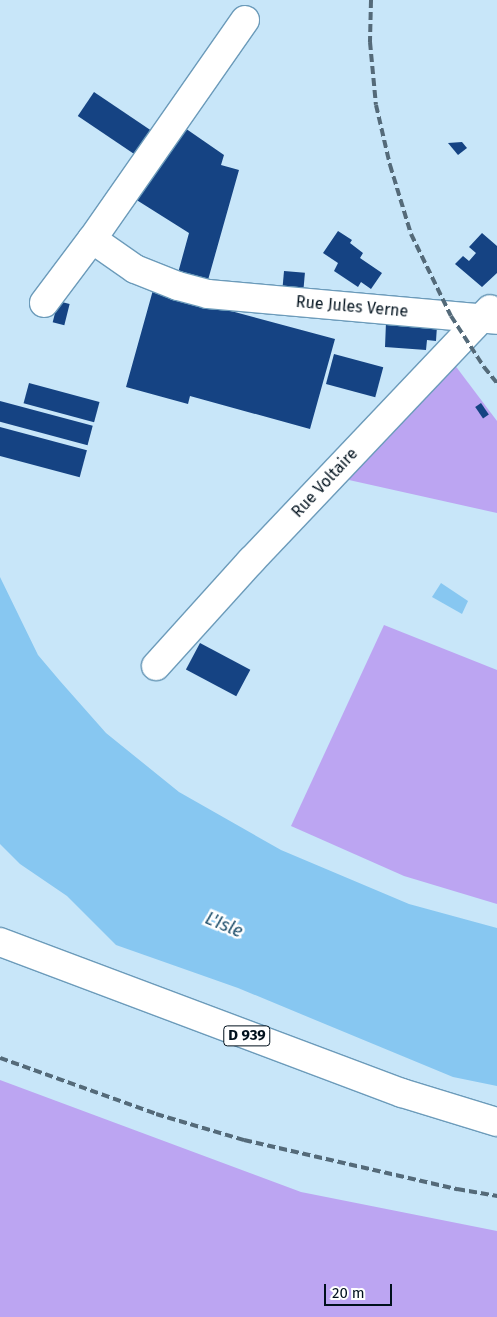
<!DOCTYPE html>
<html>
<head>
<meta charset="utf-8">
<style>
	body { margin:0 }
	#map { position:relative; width:497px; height:1317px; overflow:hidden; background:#c8e6f9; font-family:"Fira Sans",sans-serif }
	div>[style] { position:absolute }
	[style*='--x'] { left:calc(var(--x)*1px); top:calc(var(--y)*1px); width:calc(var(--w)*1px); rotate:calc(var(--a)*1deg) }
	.green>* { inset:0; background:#bca5f2 }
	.water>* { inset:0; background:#87c7f1 }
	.building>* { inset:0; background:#154383; transform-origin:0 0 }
	.roads { filter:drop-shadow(1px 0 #6c9bba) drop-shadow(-1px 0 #6c9bba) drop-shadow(0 1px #6c9bba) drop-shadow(0 -1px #6c9bba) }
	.minor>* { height:28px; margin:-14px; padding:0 14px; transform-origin:14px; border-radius:14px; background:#fff }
	.major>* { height:28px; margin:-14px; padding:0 14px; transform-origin:14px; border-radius:14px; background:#fff }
	.rail>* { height:4px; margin-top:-2px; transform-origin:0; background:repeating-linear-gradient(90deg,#546a79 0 8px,transparent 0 12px) }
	span { translate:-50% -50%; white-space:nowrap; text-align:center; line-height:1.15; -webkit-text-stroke:5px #fff; paint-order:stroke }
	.shield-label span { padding:1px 4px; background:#fff; border:1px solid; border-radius:4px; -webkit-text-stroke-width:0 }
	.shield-label { font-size:15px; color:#01111d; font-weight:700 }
	.street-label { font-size:16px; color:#01111d }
	.water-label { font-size:18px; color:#1e4f6c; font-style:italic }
	.scale { position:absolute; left:324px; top:1284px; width:68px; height:22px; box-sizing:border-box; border:2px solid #01111d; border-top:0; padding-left:6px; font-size:15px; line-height:18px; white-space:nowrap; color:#01111d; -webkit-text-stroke:4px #fff; paint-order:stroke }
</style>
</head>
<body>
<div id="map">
	<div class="green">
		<div style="clip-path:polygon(451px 360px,497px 421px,497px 513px,340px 478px)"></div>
		<div style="clip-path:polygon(384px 625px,497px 670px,497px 904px,404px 876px,291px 826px)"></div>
		<div style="clip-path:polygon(0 1080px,301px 1192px,497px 1231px,497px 1317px,0 1317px)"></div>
	</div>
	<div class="water">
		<div style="clip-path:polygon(0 577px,38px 655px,60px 681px,106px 733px,179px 792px,281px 850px,409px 904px,497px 928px,497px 1086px,453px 1077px,238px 988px,116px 945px,67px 896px,20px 864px,0 844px)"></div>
		<div style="clip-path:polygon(441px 583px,468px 601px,462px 614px,432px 597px)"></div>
	</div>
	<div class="building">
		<div style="left:94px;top:92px;width:72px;height:29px;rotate:34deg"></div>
		<div style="clip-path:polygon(182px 126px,224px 155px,221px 165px,239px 170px,208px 280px,178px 273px,189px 233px,135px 199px)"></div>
		<div style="clip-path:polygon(462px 142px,467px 148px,458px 155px,448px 143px)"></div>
		<div style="clip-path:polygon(338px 231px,352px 240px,350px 243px,363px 253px,360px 258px,382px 273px,371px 289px,361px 282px,358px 287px,334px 271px,338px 263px,323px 253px)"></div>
		<div style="clip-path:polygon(482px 233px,497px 246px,497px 273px,482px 287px,455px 264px,463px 256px,469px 261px,476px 253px,469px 247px)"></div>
		<div style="left:284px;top:271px;width:21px;height:20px;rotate:5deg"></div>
		<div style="clip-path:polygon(153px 290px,335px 339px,310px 429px,190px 396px,188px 404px,126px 387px)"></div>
		<div style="left:58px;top:301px;width:12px;height:22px;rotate:14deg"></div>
		<div style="clip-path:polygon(386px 322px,437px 326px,436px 341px,427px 340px,426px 350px,385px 347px)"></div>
		<div style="left:334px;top:354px;width:51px;height:31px;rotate:15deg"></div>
		<div style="left:29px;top:383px;width:73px;height:21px;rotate:15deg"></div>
		<div style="left:0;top:401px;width:96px;height:20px;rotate:15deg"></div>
		<div style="left:481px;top:403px;width:14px;height:7px;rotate:56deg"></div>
		<div style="left:0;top:427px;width:90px;height:28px;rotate:15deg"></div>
		<div style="left:200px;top:643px;width:57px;height:30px;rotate:28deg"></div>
	</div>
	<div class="roads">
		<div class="minor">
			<div style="--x:245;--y:20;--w:267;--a:124.9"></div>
			<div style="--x:92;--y:239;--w:52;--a:34.9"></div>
			<div style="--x:135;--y:269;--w:46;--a:21.6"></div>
			<div style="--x:178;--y:286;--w:31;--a:15"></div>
			<div style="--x:208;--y:294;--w:290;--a:5.1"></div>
			<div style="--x:44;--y:303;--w:80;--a:-53.1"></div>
			<div style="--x:156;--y:666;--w:142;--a:-47.9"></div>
			<div style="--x:251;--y:561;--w:347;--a:-46.5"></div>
		</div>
		<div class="major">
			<div style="--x:0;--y:942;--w:429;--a:20.6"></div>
			<div style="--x:402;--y:1093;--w:99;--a:17"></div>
		</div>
	</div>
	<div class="rail">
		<div style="--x:371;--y:0;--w:42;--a:91.4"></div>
		<div style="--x:370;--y:42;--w:63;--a:84.6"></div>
		<div style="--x:376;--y:105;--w:62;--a:76.9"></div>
		<div style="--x:390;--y:165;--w:72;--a:73.1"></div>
		<div style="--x:411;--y:234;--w:91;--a:64"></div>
		<div style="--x:451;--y:316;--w:61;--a:57.1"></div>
		<div style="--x:484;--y:367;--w:21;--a:51"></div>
		<div style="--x:0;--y:1058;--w:166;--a:19.7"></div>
		<div style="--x:156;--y:1114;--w:92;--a:16.5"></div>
		<div style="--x:244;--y:1140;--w:219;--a:13"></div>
		<div style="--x:457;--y:1189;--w:41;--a:9.9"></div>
	</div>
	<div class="shield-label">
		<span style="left:247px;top:1036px">D 939</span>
	</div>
	<div class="street-label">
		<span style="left:352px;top:307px;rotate:5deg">Rue Jules Verne</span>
		<span style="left:325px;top:483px;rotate:-47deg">Rue Voltaire</span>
	</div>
	<div class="water-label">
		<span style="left:224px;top:925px;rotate:23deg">L'Isle</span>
	</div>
	<div class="scale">20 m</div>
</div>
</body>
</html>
